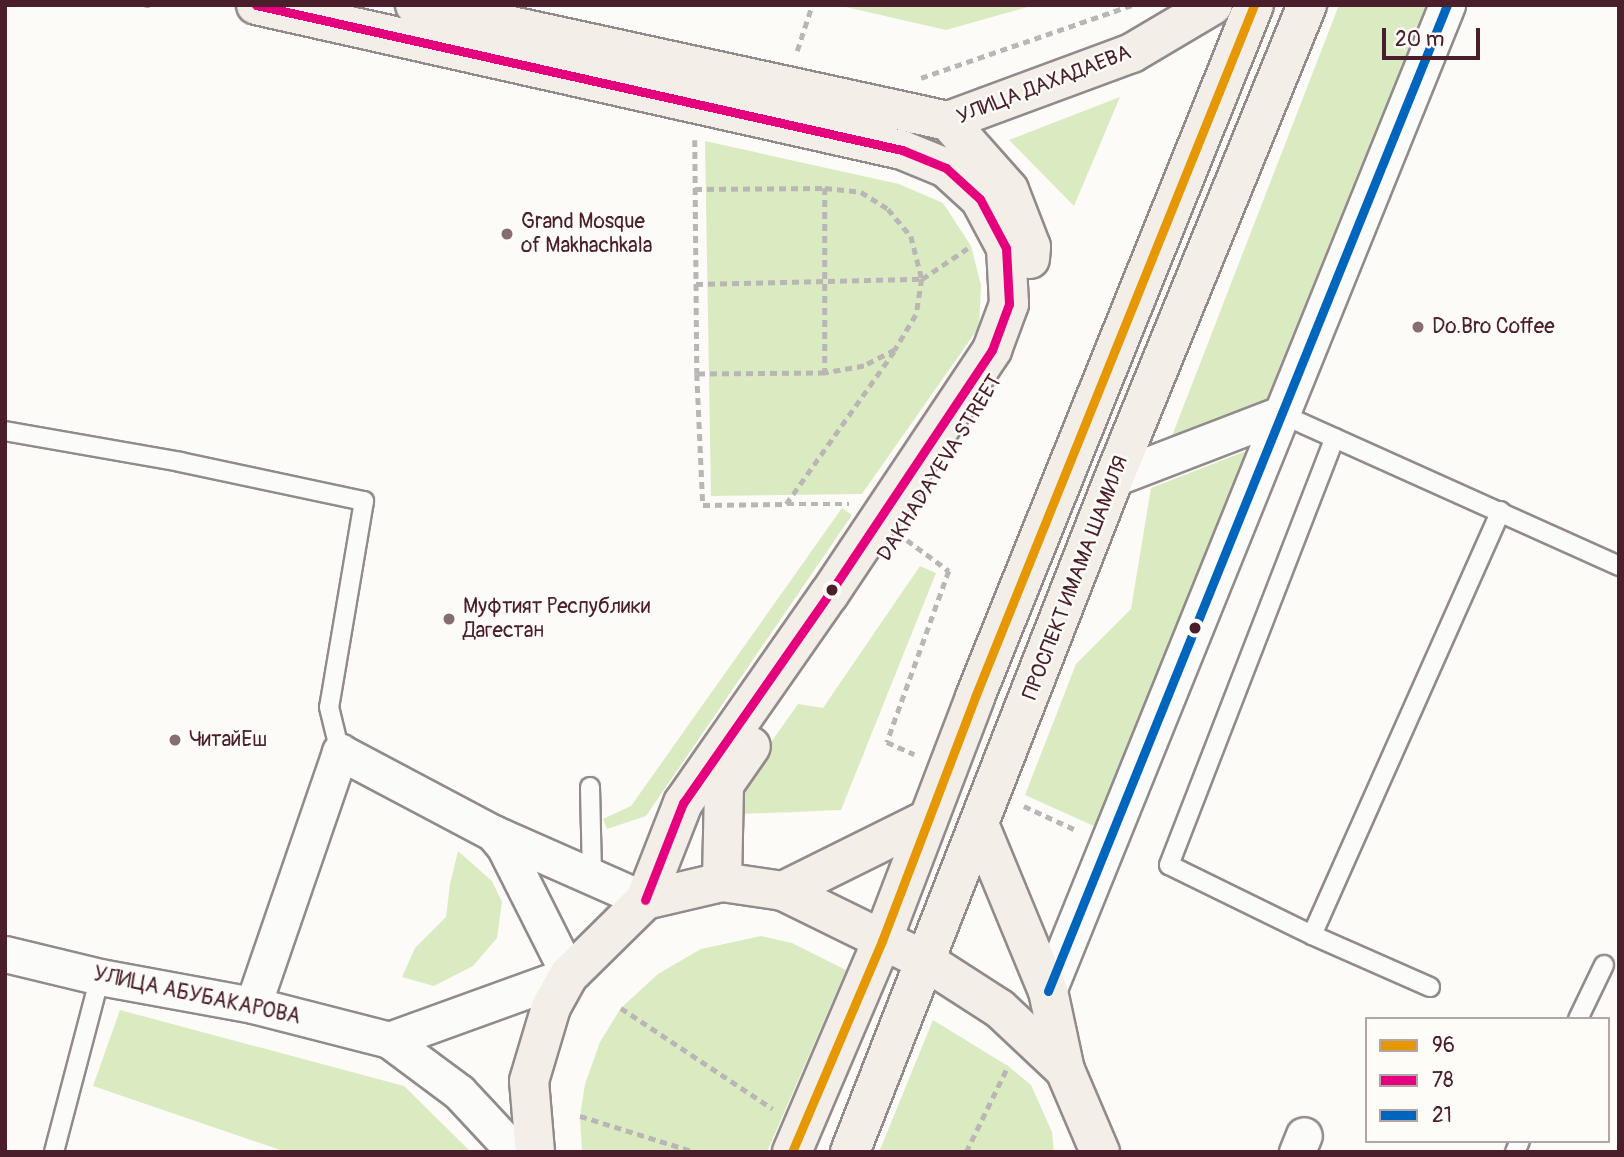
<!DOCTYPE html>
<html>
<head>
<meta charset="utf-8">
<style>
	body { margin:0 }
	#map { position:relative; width:1624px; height:1157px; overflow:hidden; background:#fcfbf8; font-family:Pangolin,sans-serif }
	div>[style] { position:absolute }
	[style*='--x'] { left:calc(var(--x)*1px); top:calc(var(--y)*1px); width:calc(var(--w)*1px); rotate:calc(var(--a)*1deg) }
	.green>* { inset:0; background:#daebc2 }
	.path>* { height:4.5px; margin-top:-2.25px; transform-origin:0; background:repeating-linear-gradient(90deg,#bbb6b6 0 7px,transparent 0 12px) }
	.roads { filter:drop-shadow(2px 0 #928a8b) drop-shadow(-2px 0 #928a8b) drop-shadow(0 2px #928a8b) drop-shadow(0 -2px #928a8b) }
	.lane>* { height:18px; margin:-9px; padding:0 9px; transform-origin:9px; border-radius:9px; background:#fbfbf9 }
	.street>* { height:35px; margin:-17.5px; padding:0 17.5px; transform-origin:17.5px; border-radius:17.5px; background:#fbfbf9 }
	.primary>* { height:38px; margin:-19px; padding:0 19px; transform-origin:19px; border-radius:19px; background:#f3eee8 }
	.bus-1>* { height:9px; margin:-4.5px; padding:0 4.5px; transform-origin:4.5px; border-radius:4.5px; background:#e69804 }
	.bus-2>* { height:9px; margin:-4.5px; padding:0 4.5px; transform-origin:4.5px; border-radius:4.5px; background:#e5007d }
	.bus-3>* { height:9px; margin:-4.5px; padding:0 4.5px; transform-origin:4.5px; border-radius:4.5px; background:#0065bd }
	.dots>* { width:19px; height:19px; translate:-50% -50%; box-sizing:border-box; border:4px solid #fdfcf7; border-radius:50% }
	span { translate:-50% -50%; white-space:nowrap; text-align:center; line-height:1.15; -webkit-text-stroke:5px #fdfcf7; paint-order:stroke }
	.street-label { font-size:21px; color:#4a1f2b }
	.poi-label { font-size:21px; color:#4a1f2b }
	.left { translate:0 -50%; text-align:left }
	.frame { position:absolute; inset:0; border:7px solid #4a1f2b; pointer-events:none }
	.legend { position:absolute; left:1365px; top:1017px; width:245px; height:126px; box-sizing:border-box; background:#fdfcf7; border:2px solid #b5a4a5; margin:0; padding:9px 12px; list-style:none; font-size:21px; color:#4a1f2b }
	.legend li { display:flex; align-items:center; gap:14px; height:35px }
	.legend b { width:35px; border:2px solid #b5a4a5 }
	.scale { position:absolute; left:1382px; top:28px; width:98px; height:32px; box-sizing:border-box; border:4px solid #4a1f2b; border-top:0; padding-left:9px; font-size:21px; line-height:24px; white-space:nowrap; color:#4a1f2b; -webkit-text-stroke:5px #fdfcf7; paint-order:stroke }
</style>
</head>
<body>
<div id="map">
	<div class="green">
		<div style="clip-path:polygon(837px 5px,1035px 5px,946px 30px)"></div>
		<div style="clip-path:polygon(1339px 5px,1426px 5px,1265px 403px,1170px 441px)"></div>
		<div style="clip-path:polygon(1120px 97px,1074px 206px,1009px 140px)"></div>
		<div style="clip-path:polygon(705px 141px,899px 184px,943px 203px,971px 246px,981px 285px,979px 327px,862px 494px,711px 496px)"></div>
		<div style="clip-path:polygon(1246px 451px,1096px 827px,1025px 795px,1076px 664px,1131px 609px,1151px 488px)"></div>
		<div style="clip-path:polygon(842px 508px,852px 515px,646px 816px,607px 829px,603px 819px,631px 806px)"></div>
		<div style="clip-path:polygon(920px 566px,936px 573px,841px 810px,740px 814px,743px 782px,798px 704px,823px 708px)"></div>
		<div style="clip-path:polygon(458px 851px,492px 881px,502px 902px,497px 938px,473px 966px,434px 986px,402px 977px,415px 948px,446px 917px,450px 884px)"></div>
		<div style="clip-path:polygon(761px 936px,792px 943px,846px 970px,767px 1152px,582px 1152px,580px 1116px,585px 1084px,600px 1042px,621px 1008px,658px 974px,701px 949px)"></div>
		<div style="clip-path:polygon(120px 1010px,404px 1086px,471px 1152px,286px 1152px,93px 1086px)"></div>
		<div style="clip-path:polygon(933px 1020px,1008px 1066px,1031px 1085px,1052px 1132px,1054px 1152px,879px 1152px)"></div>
	</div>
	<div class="path">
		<div style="--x:147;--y:8;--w:3;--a:-90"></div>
		<div style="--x:797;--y:51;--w:48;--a:-71.9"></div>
		<div style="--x:921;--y:78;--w:223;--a:-19.1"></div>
		<div style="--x:695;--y:140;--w:234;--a:89.5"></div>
		<div style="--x:697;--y:374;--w:131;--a:87.4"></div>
		<div style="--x:703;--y:505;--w:83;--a:-0.7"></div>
		<div style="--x:786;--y:504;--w:189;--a:-54.7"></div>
		<div style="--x:825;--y:188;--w:185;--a:90"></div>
		<div style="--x:695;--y:189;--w:130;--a:-0.4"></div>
		<div style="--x:825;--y:188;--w:36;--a:6"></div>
		<div style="--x:861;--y:192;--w:32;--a:32"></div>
		<div style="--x:888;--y:209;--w:35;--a:50"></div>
		<div style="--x:911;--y:236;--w:44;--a:75.7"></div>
		<div style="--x:922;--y:279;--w:36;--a:99"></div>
		<div style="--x:916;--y:315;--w:41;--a:121"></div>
		<div style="--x:895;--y:350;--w:35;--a:153"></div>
		<div style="--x:864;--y:366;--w:40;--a:170"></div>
		<div style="--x:825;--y:373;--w:128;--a:179.6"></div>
		<div style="--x:696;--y:284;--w:226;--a:-1.3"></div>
		<div style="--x:922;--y:279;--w:55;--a:-34"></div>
		<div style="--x:787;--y:504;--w:62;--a:0"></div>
		<div style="--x:907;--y:540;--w:52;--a:36.4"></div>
		<div style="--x:949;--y:571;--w:182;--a:109.9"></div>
		<div style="--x:887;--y:742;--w:30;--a:24"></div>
		<div style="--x:1024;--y:806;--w:57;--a:24.8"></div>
		<div style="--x:621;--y:1008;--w:182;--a:33.6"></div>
		<div style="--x:580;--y:1116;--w:121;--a:17.4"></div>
		<div style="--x:966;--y:1152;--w:96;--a:-64"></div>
	</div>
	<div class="roads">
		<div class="lane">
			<div style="--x:1281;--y:414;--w:371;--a:24.2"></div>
			<div style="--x:5;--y:431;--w:178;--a:10"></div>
			<div style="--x:180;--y:462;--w:188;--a:12"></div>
			<div style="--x:364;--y:501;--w:209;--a:99.6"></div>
			<div style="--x:329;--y:707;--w:46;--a:76.3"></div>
			<div style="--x:590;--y:787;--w:88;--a:88.7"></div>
			<div style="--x:1312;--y:935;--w:159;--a:-153.9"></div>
			<div style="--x:1169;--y:865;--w:458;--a:-68.8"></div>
			<div style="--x:1430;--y:987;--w:129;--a:-156.2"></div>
			<div style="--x:1312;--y:935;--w:464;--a:-66"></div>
			<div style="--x:1578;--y:1019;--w:60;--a:-64.3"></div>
			<div style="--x:54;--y:1152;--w:181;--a:-75.3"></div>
			<div style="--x:1515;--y:1152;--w:12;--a:-66"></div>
		</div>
		<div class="street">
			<div style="--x:1114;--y:478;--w:179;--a:-21"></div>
			<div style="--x:5;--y:954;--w:98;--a:13.6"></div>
			<div style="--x:100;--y:977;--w:156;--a:10.4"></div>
			<div style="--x:253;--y:1005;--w:140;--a:14.4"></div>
			<div style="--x:389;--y:1040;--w:87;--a:36.6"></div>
			<div style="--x:459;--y:1092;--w:82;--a:47"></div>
			<div style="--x:1048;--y:991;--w:1064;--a:-67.97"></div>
			<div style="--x:253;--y:1005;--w:268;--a:-71"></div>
			<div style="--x:340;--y:752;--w:173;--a:27.9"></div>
			<div style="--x:493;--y:833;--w:166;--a:23.8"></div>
			<div style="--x:389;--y:1040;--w:191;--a:-19.9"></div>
			<div style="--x:569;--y:975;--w:144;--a:-116.7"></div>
			<div style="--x:504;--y:846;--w:17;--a:-130"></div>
			<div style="--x:1297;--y:1152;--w:18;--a:-68"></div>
		</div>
		<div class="primary">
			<div style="--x:256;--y:5;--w:662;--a:12.65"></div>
			<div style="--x:902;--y:150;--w:48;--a:22.2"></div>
			<div style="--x:946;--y:168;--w:46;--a:42.4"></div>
			<div style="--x:980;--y:199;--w:55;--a:62"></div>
			<div style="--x:1006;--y:248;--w:56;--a:86.9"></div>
			<div style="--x:1009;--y:304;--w:49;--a:110.3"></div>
			<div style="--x:992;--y:350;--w:293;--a:123.7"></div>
			<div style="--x:829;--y:594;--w:255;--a:124.9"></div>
			<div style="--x:683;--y:803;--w:104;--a:111.4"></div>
			<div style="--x:415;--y:5;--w:545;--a:12.28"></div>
			<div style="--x:948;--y:121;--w:92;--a:48.5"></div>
			<div style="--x:1009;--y:190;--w:61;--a:68.9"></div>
			<div style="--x:1031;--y:247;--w:12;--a:95"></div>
			<div style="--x:948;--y:121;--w:196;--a:-20.3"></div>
			<div style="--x:1132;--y:53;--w:94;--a:-30.7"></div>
			<div style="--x:979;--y:824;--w:181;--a:67.6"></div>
			<div style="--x:1048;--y:991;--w:81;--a:77.9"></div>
			<div style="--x:722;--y:882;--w:97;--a:-88.8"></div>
			<div style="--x:724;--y:785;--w:47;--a:-55.3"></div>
			<div style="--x:783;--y:891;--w:160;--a:-26.4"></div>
			<div style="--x:535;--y:1152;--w:71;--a:-94.8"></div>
			<div style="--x:529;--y:1081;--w:77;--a:-73.4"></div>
			<div style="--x:551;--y:1007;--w:37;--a:-61"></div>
			<div style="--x:569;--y:975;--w:107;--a:-44.6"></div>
			<div style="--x:645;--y:900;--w:79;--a:-13.2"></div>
			<div style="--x:722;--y:882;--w:62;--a:8.4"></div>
			<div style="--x:783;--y:891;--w:157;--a:26.1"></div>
			<div style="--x:924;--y:960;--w:90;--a:32.8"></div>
			<div style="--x:1000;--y:1009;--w:89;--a:43.2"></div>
			<div style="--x:1065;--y:1070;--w:89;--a:66.9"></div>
			<div style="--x:792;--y:1152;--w:229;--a:-66.9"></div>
			<div style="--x:882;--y:941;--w:261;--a:-69.1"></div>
			<div style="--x:975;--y:697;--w:746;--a:-68.04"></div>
			<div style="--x:850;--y:1152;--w:724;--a:-68.61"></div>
			<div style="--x:1114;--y:478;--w:511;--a:-67.8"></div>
		</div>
	</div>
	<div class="bus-1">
		<div style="--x:792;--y:1152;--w:229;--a:-66.9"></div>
		<div style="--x:882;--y:941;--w:261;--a:-69.1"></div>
		<div style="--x:975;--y:697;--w:746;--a:-68.04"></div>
	</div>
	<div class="bus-2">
		<div style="--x:256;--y:5;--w:662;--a:12.65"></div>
		<div style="--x:902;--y:150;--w:48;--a:22.2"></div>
		<div style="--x:946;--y:168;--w:46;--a:42.4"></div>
		<div style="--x:980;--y:199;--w:55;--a:62"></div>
		<div style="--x:1006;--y:248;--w:56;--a:86.9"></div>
		<div style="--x:1009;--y:304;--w:49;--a:110.3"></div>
		<div style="--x:992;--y:350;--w:293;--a:123.7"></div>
		<div style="--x:829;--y:594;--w:255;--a:124.9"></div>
		<div style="--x:683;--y:803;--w:104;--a:111.4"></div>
	</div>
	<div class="bus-3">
		<div style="--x:1048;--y:991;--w:1064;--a:-67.97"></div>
	</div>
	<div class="dots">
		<div style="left:507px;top:234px;background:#886c73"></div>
		<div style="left:1418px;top:327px;background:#886c73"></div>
		<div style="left:832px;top:590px;background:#4a1f2b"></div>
		<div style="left:449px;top:619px;background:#886c73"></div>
		<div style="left:1195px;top:628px;background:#4a1f2b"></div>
		<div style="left:175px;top:740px;background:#886c73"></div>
	</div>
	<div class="street-label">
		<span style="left:1044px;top:85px;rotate:-21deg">УЛИЦА ДАХАДАЕВА</span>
		<span style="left:940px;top:468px;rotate:-58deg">DAKHADAYEVA STREET</span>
		<span style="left:1076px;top:578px;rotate:-69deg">ПРОСПЕКТ ИМАМА ШАМИЛЯ</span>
		<span style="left:197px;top:996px;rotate:12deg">УЛИЦА АБУБАКАРОВА</span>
	</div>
	<div class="poi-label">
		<span class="left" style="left:521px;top:234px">Grand Mosque<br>of Makhachkala</span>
		<span class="left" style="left:1432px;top:327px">Do.Bro Coffee</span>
		<span class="left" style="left:463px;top:619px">Муфтият Республики<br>Дагестан</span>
		<span class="left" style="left:189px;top:740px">ЧитайЕш</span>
	</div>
	<div class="frame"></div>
	<ul class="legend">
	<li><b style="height:9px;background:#e69804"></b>96</li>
	<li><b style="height:9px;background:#e5007d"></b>78</li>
	<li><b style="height:9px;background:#0065bd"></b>21</li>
	</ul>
	<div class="scale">20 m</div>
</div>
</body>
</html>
